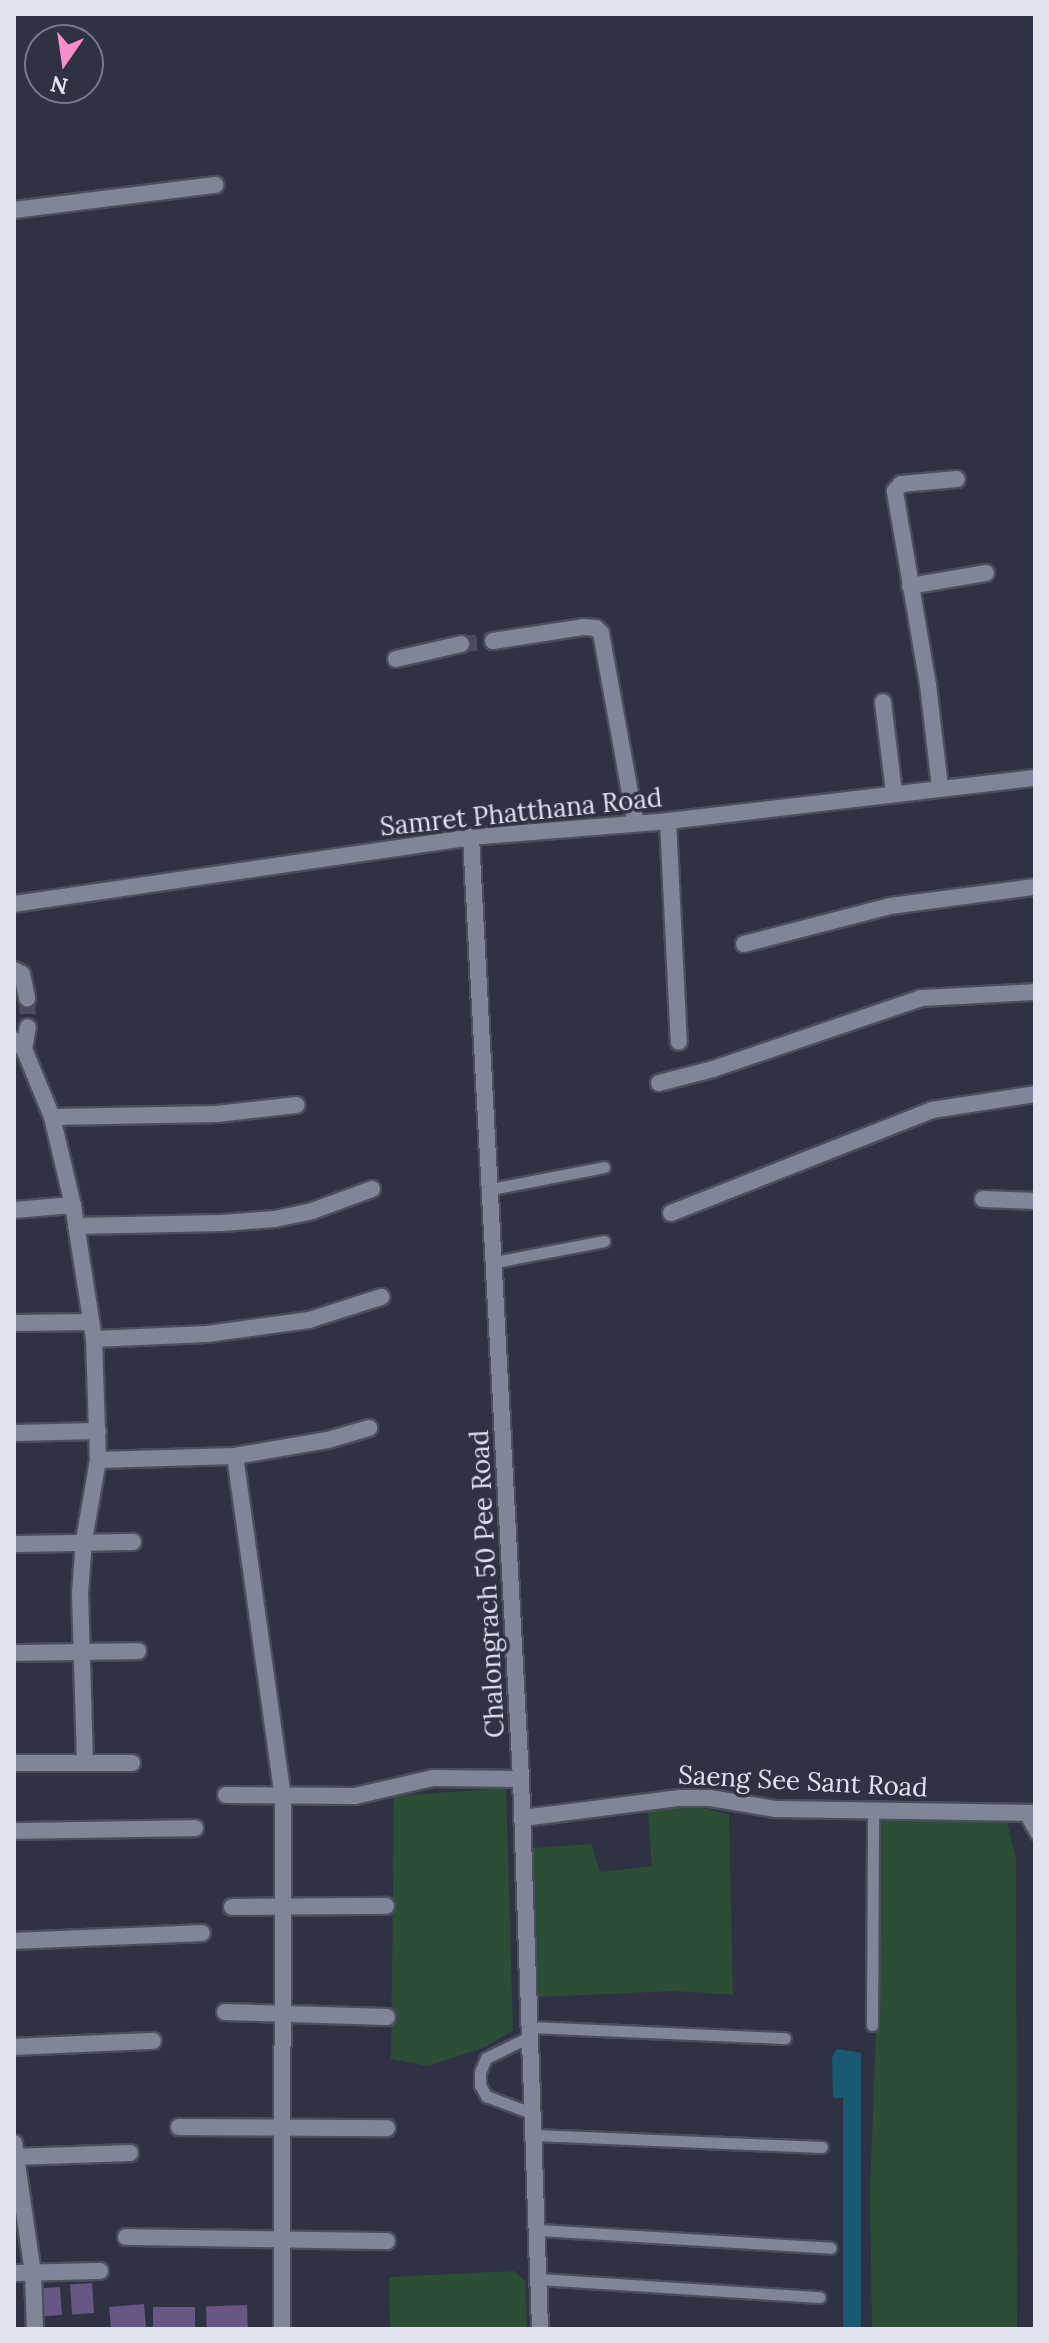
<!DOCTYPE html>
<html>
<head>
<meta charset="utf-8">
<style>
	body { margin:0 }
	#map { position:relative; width:1049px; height:2343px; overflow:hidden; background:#2f3242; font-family:Lora,serif }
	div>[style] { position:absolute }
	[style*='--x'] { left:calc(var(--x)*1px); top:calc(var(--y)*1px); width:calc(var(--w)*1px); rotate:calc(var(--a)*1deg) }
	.green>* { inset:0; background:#2c4d36 }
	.water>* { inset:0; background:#1a5972 }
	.building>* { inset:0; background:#685684; transform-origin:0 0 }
	.minor-tunnel>* { height:16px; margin-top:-8px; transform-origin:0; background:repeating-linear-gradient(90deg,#4a4d5c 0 16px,transparent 0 24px) }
	.roads { filter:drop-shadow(2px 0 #4b4e5c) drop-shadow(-2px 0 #4b4e5c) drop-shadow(0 2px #4b4e5c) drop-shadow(0 -2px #4b4e5c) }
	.service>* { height:11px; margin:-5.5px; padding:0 5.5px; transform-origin:5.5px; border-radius:5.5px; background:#808598 }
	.minor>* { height:16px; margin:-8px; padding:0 8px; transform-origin:8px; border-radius:8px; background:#808598 }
	.tertiary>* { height:16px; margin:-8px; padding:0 8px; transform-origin:8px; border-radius:8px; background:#808598 }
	span { translate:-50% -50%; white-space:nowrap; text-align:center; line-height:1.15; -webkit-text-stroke:7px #2f3242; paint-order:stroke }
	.street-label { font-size:26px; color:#e0e3ed }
	.frame { position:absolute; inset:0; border:16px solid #e0e3ed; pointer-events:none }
	.north { position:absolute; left:24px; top:24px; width:80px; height:80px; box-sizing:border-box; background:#2f3242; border:2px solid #767986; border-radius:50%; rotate:193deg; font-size:22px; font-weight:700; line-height:32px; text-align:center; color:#e0e3ed }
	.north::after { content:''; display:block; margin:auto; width:28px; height:36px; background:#f98fca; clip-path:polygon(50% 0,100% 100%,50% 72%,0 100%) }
</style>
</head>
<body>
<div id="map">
	<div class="green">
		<div style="clip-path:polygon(506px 1788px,513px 2030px,485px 2047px,428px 2066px,391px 2059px,394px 1796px)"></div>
		<div style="clip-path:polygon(693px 1805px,729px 1815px,733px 1995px,676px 1991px,536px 1997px,533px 1848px,591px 1844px,600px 1872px,652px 1866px,648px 1810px)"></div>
		<div style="clip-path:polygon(877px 1818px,1007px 1823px,1016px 1859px,1017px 2329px,872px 2329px,870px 2192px,877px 2003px)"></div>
		<div style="clip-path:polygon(514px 2271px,525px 2281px,527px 2329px,390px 2329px,389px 2277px)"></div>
	</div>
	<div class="water">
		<div style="clip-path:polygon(837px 2049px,861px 2053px,861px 2329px,843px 2329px,843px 2098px,833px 2098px,832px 2057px)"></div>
	</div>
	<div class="building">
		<div style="left:92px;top:2283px;width:30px;height:22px;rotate:86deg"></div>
		<div style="left:60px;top:2287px;width:28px;height:23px;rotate:86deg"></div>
		<div style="left:144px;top:2304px;width:25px;height:35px;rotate:85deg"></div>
		<div style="left:247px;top:2305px;width:24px;height:41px;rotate:88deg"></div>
		<div style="left:153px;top:2307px;width:42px;height:22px"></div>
	</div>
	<div class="minor-tunnel">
		<div style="--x:461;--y:644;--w:32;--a:-5"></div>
		<div style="--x:27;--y:998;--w:29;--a:88"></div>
	</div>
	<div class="roads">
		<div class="service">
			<div style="--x:491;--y:1189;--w:115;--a:-11"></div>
			<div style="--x:495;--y:1262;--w:111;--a:-10.9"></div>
			<div style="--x:1024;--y:1813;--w:23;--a:61"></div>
			<div style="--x:872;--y:2025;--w:214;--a:-89.7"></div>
			<div style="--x:530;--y:2027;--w:255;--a:2.5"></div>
			<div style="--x:531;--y:2036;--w:50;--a:153.9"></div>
			<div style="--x:486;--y:2058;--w:15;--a:113"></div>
			<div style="--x:480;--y:2072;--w:13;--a:90"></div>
			<div style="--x:480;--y:2085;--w:13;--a:61"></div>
			<div style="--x:486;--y:2096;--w:51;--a:20.6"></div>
			<div style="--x:535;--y:2135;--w:287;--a:2.4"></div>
			<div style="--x:539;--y:2230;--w:292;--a:3.5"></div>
			<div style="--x:539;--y:2279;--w:281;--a:3.7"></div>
		</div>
		<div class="minor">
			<div style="--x:14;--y:210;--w:203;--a:-7.1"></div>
			<div style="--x:910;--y:586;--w:77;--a:-9.7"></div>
			<div style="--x:493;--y:641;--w:91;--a:-8.8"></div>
			<div style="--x:583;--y:627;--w:13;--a:4"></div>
			<div style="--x:596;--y:628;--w:7;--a:45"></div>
			<div style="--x:601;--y:633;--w:191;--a:79.7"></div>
			<div style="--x:396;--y:659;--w:67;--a:-13"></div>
			<div style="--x:883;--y:702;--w:92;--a:83.1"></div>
			<div style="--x:940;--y:787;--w:103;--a:-96.7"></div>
			<div style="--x:928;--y:685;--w:197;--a:-99.7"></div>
			<div style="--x:895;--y:491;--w:9;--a:-49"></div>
			<div style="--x:901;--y:484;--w:56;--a:-5.1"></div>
			<div style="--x:668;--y:821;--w:221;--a:87.2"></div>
			<div style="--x:471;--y:837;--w:943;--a:86.96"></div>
			<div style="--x:521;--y:1779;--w:550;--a:88.02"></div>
			<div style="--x:744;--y:944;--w:151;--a:-14.6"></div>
			<div style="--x:890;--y:906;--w:146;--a:-7.5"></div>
			<div style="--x:14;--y:970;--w:9;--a:27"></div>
			<div style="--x:22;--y:974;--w:25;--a:78"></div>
			<div style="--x:14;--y:1040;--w:13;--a:42"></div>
			<div style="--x:24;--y:1049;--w:74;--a:67.6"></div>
			<div style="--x:52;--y:1117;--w:90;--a:76.6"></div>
			<div style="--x:73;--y:1205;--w:136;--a:81.1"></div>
			<div style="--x:94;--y:1339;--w:121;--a:88.1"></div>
			<div style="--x:98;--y:1460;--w:81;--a:99.9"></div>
			<div style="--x:84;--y:1540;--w:53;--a:94.3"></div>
			<div style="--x:80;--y:1593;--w:170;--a:88.3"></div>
			<div style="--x:24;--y:1049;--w:22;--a:-80"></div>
			<div style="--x:659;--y:1083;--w:56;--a:-14.5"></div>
			<div style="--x:713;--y:1069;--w:220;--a:-18.8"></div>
			<div style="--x:921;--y:998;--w:114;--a:-3"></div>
			<div style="--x:52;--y:1117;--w:165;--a:-1"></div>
			<div style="--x:217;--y:1114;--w:80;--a:-6.5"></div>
			<div style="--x:983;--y:1199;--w:52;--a:2.2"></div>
			<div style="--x:14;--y:1210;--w:59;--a:-4.8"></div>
			<div style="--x:671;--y:1213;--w:281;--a:-21.5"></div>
			<div style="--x:932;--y:1110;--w:104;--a:-8.8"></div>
			<div style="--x:76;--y:1226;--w:146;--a:-1.2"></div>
			<div style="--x:222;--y:1223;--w:53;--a:-4.3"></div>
			<div style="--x:275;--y:1219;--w:38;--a:-12"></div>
			<div style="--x:312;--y:1211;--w:64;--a:-20.1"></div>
			<div style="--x:14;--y:1323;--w:77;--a:-0.7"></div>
			<div style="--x:94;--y:1339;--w:113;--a:-2.5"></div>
			<div style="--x:207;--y:1334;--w:103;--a:-7.8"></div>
			<div style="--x:309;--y:1320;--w:76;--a:-17.7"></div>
			<div style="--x:14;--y:1433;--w:84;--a:-1.4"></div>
			<div style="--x:235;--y:1456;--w:344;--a:82"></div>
			<div style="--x:283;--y:1797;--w:532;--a:90.11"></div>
			<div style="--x:98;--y:1460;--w:137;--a:-1.7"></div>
			<div style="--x:235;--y:1456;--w:94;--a:-9.8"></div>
			<div style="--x:328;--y:1440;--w:43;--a:-16.3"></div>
			<div style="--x:14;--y:1544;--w:119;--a:-1"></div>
			<div style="--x:14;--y:1653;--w:124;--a:-0.9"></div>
			<div style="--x:14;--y:1763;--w:118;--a:0"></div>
			<div style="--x:226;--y:1795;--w:129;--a:0.4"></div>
			<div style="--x:355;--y:1796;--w:80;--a:-13"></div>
			<div style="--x:433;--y:1778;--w:88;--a:0.7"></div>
			<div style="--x:523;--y:1818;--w:158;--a:-7.3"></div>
			<div style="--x:680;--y:1798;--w:30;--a:0"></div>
			<div style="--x:710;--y:1798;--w:67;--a:9.5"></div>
			<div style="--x:776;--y:1809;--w:259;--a:0.9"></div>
			<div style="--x:14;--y:1831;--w:181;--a:-0.9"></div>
			<div style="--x:232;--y:1907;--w:154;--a:-0.4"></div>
			<div style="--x:14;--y:1941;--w:188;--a:-2.4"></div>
			<div style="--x:225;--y:2012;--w:162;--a:1.8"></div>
			<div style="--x:14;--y:2047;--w:139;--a:-2.5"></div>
			<div style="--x:179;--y:2127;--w:208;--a:0.3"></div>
			<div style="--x:14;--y:2143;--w:131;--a:81.7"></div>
			<div style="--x:33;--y:2273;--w:56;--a:88"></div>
			<div style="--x:14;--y:2157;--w:116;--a:-2"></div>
			<div style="--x:126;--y:2237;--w:261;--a:0.9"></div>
			<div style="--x:14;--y:2273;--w:86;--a:-1.3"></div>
		</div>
		<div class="tertiary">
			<div style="--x:14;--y:904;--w:462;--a:-8.3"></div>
			<div style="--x:471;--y:837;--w:198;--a:-4.6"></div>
			<div style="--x:668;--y:821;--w:370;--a:-6.7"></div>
		</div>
	</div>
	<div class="street-label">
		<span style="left:521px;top:812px;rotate:-6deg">Samret Phatthana Road</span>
		<span style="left:487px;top:1584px;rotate:-93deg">Chalongrach 50 Pee Road</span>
		<span style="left:803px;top:1781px;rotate:3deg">Saeng See Sant Road</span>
	</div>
	<div class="frame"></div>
	<div class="north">N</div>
</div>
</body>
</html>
